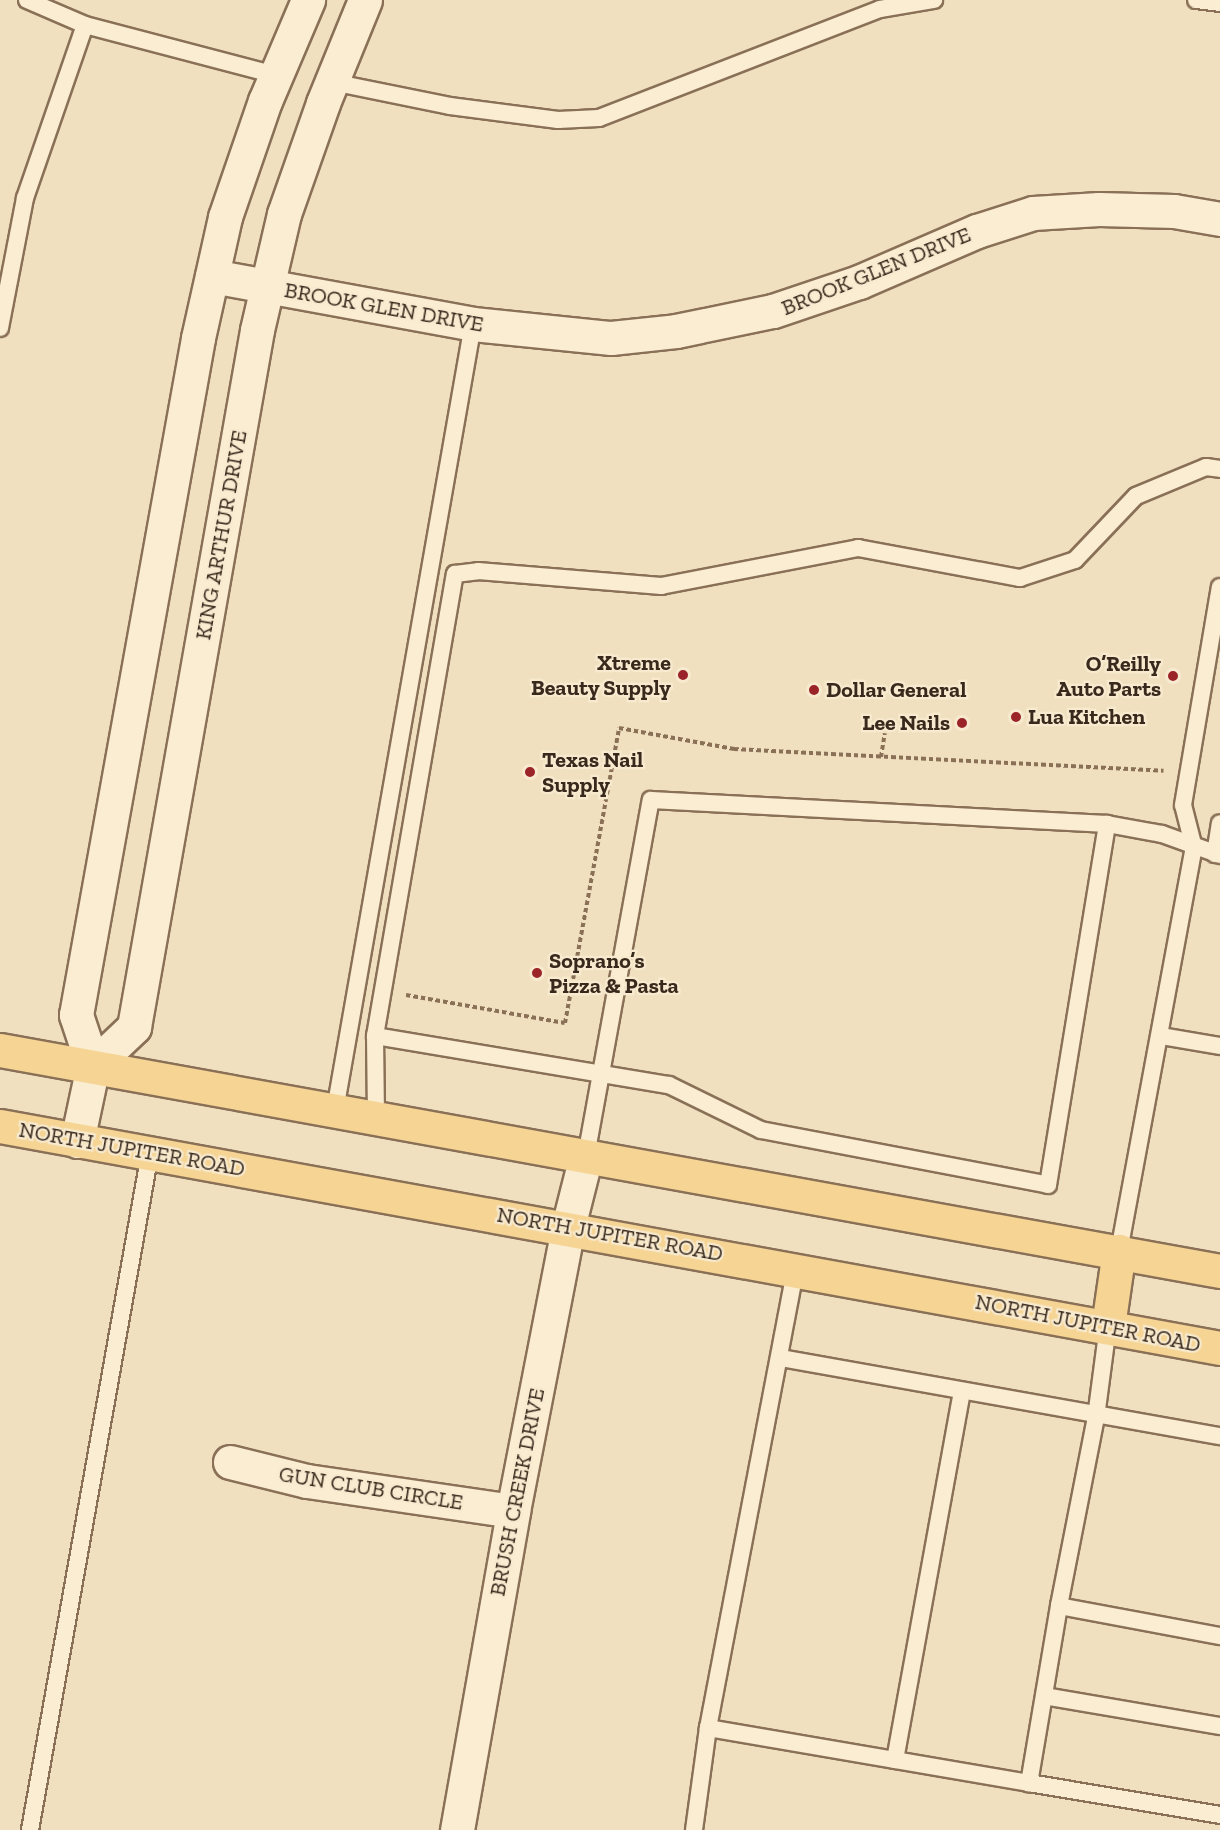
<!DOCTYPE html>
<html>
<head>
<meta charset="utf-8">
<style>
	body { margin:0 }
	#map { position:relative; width:1220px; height:1830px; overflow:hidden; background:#f0e0bf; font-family:"Zilla Slab",serif }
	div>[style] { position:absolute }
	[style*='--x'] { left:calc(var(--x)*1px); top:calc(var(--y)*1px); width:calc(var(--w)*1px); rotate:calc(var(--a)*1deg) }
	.path>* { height:4px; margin-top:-2px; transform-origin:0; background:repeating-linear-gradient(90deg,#897057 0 4.5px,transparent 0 7.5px) }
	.roads { filter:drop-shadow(2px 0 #897057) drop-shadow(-2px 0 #897057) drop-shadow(0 2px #897057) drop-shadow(0 -2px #897057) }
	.service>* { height:16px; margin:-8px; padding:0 8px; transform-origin:8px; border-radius:8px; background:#faedd2 }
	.minor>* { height:33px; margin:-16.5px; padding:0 16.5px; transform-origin:16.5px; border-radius:16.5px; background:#faedd2 }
	.primary>* { height:33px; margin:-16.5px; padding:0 16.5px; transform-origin:16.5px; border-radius:16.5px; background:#f5d494 }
	.dots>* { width:16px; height:16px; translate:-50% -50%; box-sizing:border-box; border:3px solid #f7eacf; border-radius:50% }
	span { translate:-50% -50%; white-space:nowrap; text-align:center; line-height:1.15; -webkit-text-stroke:4.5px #f7eacf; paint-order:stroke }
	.street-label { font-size:22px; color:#38291c }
	.poi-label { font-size:22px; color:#38291c; font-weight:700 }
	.right { translate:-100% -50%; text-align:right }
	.left { translate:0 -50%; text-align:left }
</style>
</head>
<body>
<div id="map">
	<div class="path">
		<div style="--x:881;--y:757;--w:24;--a:-81"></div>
		<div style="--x:406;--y:995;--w:161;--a:10"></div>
		<div style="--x:565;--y:1023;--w:300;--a:-79.6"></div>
		<div style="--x:619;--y:728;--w:117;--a:10.3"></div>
		<div style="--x:734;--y:749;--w:430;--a:2.9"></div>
	</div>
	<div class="roads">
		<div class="service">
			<div style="--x:27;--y:0;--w:63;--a:23.3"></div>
			<div style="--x:85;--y:25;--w:197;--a:14.7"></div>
			<div style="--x:1196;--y:0;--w:24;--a:7"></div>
			<div style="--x:332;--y:82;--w:120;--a:11.5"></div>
			<div style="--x:450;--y:106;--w:109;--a:7.4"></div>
			<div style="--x:558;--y:120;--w:41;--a:-2.8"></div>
			<div style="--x:599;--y:118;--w:301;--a:-21.2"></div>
			<div style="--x:880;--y:9;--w:55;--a:-9.5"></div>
			<div style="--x:0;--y:328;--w:132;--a:-79.1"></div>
			<div style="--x:25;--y:198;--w:183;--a:-70.9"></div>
			<div style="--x:1215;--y:854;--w:31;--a:-81"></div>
			<div style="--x:375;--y:1036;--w:298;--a:9.5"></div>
			<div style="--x:669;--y:1085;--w:102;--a:26.1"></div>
			<div style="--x:761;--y:1130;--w:292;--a:10.8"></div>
			<div style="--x:1048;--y:1185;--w:366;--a:-80.7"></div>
			<div style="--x:1161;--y:1036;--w:60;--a:9.6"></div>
			<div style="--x:335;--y:1110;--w:798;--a:-80.04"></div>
			<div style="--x:376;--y:1117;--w:81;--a:-90.7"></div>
			<div style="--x:375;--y:1036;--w:469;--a:-80.2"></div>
			<div style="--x:455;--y:574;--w:23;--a:-7"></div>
			<div style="--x:478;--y:571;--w:184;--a:4.7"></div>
			<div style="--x:661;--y:586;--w:201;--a:-10.9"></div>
			<div style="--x:858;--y:548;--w:165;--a:10.5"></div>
			<div style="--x:1020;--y:578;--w:58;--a:-18.1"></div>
			<div style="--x:1075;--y:560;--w:88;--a:-46.4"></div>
			<div style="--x:1136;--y:496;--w:76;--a:-22.5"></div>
			<div style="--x:1206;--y:467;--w:14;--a:8"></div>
			<div style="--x:586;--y:1156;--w:362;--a:-79.7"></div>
			<div style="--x:651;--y:800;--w:457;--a:3"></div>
			<div style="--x:1107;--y:824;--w:56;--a:10.3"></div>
			<div style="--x:1162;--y:834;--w:62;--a:19.9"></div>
			<div style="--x:1119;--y:1251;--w:410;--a:-79.5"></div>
			<div style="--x:1194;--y:848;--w:44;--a:-104.3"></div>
			<div style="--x:1183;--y:805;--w:221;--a:-80.4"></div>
			<div style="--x:1108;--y:1326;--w:92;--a:97.5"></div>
			<div style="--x:1096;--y:1417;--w:193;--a:101.1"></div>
			<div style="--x:1059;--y:1606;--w:180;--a:99.6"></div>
			<div style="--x:1029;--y:1783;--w:194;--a:9.5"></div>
			<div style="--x:781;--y:1358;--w:446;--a:10.1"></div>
			<div style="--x:1059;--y:1606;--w:164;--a:10.6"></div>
			<div style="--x:1044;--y:1696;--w:179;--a:9.7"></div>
			<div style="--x:708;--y:1728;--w:326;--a:9.7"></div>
			<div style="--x:895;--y:1760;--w:374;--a:-79.7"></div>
			<div style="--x:30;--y:1830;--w:688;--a:-79.95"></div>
			<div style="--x:694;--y:1830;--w:103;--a:-82.2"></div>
			<div style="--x:708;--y:1728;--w:468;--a:-79.2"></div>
		</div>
		<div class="minor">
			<div style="--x:212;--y:276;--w:265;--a:10.4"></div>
			<div style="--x:473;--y:324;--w:139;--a:5.8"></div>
			<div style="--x:611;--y:338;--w:65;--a:-6.1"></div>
			<div style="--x:676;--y:331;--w:99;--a:-11.7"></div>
			<div style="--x:773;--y:311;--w:91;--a:-18.6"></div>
			<div style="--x:859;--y:282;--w:129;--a:-23.4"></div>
			<div style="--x:977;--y:231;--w:59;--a:-17.8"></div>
			<div style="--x:1033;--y:213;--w:66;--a:-3.5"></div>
			<div style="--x:1099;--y:209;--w:75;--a:1.5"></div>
			<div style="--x:1174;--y:211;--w:47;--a:9.9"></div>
			<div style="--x:93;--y:1066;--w:57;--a:-43.6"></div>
			<div style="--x:134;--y:1027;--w:708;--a:-79.99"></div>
			<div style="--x:257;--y:330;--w:119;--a:-76.9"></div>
			<div style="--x:284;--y:214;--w:118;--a:-70.6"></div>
			<div style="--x:323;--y:103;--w:111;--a:-67.8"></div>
			<div style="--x:77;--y:1141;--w:77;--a:-78"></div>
			<div style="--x:93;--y:1066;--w:54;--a:-108.4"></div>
			<div style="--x:76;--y:1015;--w:688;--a:-79.78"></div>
			<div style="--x:198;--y:338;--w:124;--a:-77.4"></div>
			<div style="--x:225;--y:217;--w:123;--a:-71"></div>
			<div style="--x:265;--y:101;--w:110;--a:-66.9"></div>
			<div style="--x:230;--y:1462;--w:79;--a:13.9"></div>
			<div style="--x:307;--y:1481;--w:208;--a:8.3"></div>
			<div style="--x:457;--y:1830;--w:324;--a:-80"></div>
			<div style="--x:513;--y:1511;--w:289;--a:-79"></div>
			<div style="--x:568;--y:1227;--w:73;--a:-75.8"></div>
		</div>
		<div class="primary">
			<div style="--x:0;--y:1050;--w:1240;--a:10.27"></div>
			<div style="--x:0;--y:1126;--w:1240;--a:10.31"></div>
			<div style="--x:1108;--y:1326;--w:76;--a:-81.7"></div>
		</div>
	</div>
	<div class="dots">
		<div style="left:683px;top:675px;background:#9b2428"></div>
		<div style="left:1173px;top:676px;background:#9b2428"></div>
		<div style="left:814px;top:690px;background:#9b2428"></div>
		<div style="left:1016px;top:717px;background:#9b2428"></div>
		<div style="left:962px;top:723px;background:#9b2428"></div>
		<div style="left:530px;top:772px;background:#9b2428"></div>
		<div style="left:537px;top:973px;background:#9b2428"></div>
	</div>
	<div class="street-label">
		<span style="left:876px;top:271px;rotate:-22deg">BROOK GLEN DRIVE</span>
		<span style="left:384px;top:307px;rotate:10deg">BROOK GLEN DRIVE</span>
		<span style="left:221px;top:535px;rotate:-80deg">KING ARTHUR DRIVE</span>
		<span style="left:132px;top:1149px;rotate:10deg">NORTH JUPITER ROAD</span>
		<span style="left:610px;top:1234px;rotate:10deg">NORTH JUPITER ROAD</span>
		<span style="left:1088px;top:1323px;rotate:11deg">NORTH JUPITER ROAD</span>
		<span style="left:371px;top:1488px;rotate:9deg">GUN CLUB CIRCLE</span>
		<span style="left:517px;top:1492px;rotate:-79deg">BRUSH CREEK DRIVE</span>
	</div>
	<div class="poi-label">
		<span class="right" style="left:671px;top:675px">Xtreme<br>Beauty Supply</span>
		<span class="right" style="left:1161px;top:676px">O’Reilly<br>Auto Parts</span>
		<span class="left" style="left:826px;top:690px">Dollar General</span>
		<span class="left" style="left:1028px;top:717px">Lua Kitchen</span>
		<span class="right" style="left:950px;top:723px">Lee Nails</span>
		<span class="left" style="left:542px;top:772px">Texas Nail<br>Supply</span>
		<span class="left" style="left:549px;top:973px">Soprano’s<br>Pizza &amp; Pasta</span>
	</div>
</div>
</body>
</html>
